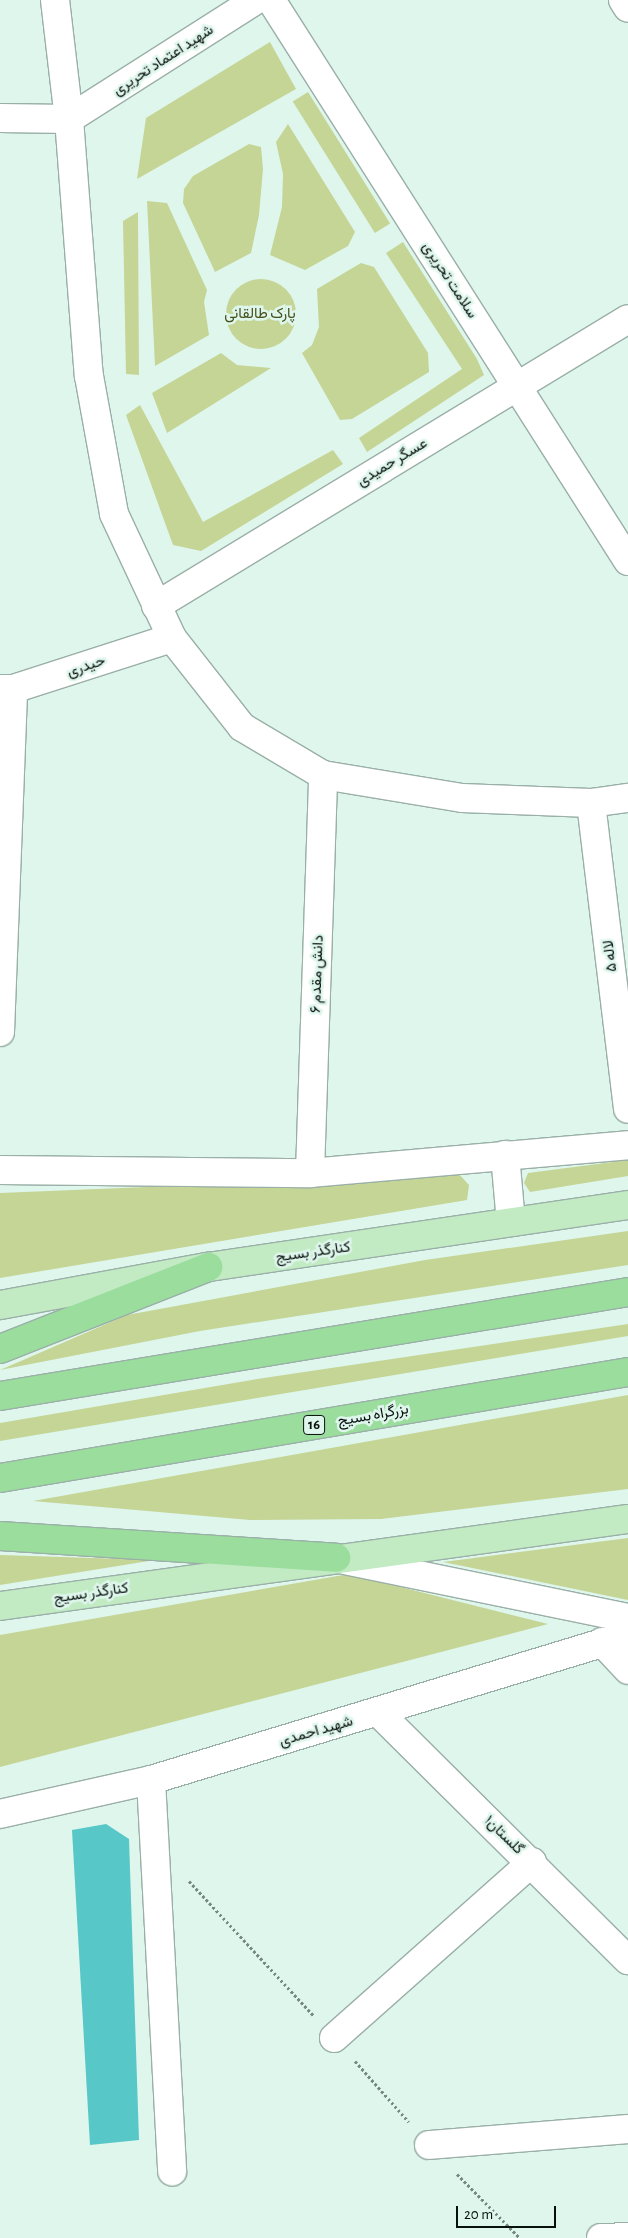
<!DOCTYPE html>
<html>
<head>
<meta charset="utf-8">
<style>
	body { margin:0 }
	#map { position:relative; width:628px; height:2238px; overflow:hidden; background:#dff6ed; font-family:"Alegreya Sans",Vazirmatn,sans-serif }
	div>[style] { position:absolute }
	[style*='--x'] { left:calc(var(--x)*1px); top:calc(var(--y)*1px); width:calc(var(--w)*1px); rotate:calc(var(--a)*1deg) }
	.green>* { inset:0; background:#c5d596; transform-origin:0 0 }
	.round { border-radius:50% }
	.building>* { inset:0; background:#57c7c8 }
	.path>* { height:3px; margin-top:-1.5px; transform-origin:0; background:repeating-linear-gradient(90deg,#778781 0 2.5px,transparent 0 5px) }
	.roads { filter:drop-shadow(1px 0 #9aafa7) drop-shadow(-1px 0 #9aafa7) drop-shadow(0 1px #9aafa7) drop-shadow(0 -1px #9aafa7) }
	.minor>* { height:28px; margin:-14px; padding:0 14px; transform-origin:14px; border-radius:14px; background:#fff }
	.major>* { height:28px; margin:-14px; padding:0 14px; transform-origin:14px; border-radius:14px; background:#c2ebc4 }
	.highway>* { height:28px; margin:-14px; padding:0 14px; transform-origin:14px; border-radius:14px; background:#9add9d }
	span { translate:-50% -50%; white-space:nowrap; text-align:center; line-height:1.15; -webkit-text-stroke:5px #dff6ed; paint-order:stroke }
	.shield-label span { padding:1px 4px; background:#dff6ed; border:1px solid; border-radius:4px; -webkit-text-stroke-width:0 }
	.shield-label { font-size:14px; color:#08100d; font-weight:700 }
	.street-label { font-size:15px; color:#08100d }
	.park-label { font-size:15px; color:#45501a }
	.scale { position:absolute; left:456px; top:2206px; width:100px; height:22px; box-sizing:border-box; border:2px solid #08100d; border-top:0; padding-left:6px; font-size:15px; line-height:18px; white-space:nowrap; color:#08100d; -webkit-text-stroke:4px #dff6ed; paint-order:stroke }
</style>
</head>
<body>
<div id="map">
	<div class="green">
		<div style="clip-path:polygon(270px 42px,296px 89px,137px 179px,146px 118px)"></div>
		<div style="left:308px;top:92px;width:155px;height:18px;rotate:58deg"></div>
		<div style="clip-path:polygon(288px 124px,355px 232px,348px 246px,305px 270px,270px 255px,282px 207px,283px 174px,276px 142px)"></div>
		<div style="clip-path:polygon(249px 144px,261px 147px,263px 169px,259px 215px,251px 253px,215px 272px,183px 203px,184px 189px,193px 176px)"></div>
		<div style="clip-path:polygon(147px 201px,167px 203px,207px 290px,204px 302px,209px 335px,155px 366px)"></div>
		<div style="clip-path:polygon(138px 212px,139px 375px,126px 374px,123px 221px)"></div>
		<div style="clip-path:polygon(403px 242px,477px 359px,484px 375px,367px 452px,359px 438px,462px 369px,386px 253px)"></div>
		<div style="clip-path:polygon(361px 263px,374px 267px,428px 353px,429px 372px,352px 419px,340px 420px,302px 353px,312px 345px,319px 327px,317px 289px)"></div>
		<div class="round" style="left:226px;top:279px;width:70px;height:70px"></div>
		<div style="clip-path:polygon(221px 353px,237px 365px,271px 368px,167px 433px,152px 393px)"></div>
		<div style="clip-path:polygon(140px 405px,203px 522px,333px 450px,343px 464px,201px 551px,173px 545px,126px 415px)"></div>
		<div style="clip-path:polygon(628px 1160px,628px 1176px,530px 1192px,524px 1183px,528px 1173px)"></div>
		<div style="clip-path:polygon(459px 1174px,469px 1185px,467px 1200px,0 1278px,0 1193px)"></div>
		<div style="clip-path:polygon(628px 1231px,628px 1265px,200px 1331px,0 1370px,127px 1315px,425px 1260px)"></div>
		<div style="clip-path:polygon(628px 1324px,628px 1336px,0 1441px,0 1423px,257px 1379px)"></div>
		<div style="clip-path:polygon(628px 1395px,628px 1489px,381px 1519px,250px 1520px,33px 1501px)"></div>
		<div style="clip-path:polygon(628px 1538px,628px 1600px,443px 1562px)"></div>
		<div style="clip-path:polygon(0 1555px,155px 1560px,0 1585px)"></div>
		<div style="clip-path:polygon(349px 1574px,548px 1624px,0 1767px,0 1635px)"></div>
	</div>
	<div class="building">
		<div style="clip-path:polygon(106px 1824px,129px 1839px,139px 2140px,90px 2145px,72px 1830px)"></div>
	</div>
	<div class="path">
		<div style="--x:189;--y:1881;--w:184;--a:47.2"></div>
		<div style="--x:355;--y:2061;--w:81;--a:48.5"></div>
		<div style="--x:457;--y:2174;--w:90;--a:45.5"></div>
	</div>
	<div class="roads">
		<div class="minor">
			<div style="--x:55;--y:0;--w:120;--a:83.3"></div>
			<div style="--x:69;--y:119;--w:258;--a:85.6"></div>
			<div style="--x:89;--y:376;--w:140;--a:79.7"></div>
			<div style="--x:114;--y:514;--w:137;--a:64.9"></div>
			<div style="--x:172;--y:638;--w:113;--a:51.8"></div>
			<div style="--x:242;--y:727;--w:94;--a:30.7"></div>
			<div style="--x:323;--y:775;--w:141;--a:9.4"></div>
			<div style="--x:462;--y:798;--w:129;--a:2.2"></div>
			<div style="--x:591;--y:803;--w:37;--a:-8"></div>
			<div style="--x:271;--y:0;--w:665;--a:57.53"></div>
			<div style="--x:623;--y:0;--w:9;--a:58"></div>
			<div style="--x:0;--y:118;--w:69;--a:0.8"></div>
			<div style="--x:69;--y:119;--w:222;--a:-32.5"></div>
			<div style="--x:156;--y:606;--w:552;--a:-31.3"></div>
			<div style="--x:0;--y:689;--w:13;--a:0"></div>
			<div style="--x:13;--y:689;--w:167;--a:-17.8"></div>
			<div style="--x:591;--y:803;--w:308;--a:83.1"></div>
			<div style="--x:0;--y:1032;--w:343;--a:-87.8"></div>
			<div style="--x:505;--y:1155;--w:67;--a:84.9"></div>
			<div style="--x:0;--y:1170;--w:310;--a:0.6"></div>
			<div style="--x:310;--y:1173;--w:319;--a:-5"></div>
			<div style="--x:310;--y:1173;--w:398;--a:-88.1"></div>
			<div style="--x:345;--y:1560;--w:289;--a:11.6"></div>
			<div style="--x:602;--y:1642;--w:38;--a:47"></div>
			<div style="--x:379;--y:1713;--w:351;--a:44.8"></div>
			<div style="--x:151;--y:1780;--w:392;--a:86.9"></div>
			<div style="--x:0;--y:1814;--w:155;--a:-12.7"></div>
			<div style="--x:151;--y:1780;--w:499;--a:-16.9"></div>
			<div style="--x:334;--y:2038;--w:265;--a:-41.6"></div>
			<div style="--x:429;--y:2145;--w:200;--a:-4.6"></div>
			<div style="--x:601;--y:2238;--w:27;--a:-2"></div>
		</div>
		<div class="major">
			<div style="--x:0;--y:1305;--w:211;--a:-10.4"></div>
			<div style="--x:208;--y:1267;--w:425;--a:-8.4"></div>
			<div style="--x:0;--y:1606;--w:634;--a:-7.89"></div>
		</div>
		<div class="highway">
			<div style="--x:0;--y:1349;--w:224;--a:-21.5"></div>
			<div style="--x:0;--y:1396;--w:637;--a:-9.4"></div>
			<div style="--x:0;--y:1478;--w:637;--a:-9.58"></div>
			<div style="--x:0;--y:1536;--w:337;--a:3.7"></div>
		</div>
	</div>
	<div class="shield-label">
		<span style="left:314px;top:1425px">16</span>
	</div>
	<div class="street-label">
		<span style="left:163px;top:60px;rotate:-33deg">شهید اعتماد تحریری</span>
		<span style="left:450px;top:280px;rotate:57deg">سلامت تحریری</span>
		<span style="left:392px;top:462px;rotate:-31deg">عسگر حمیدی</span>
		<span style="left:86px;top:666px;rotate:-18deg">حیدری</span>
		<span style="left:610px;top:956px;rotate:-97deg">لاله ۵</span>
		<span style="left:317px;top:974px;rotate:-88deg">دانش مقدم ۶</span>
		<span style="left:313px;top:1252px;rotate:-8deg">کنارگذر بسیج</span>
		<span style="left:373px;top:1415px;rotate:-10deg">بزرگراه بسیج</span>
		<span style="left:91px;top:1593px;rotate:-8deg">کنارگذر بسیج</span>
		<span style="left:316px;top:1731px;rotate:-16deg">شهید احمدی</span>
		<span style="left:504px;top:1835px;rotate:44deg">گلستان۱</span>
	</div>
	<div class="park-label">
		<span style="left:260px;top:314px">پارک طالقانی</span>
	</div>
	<div class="scale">20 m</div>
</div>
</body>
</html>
